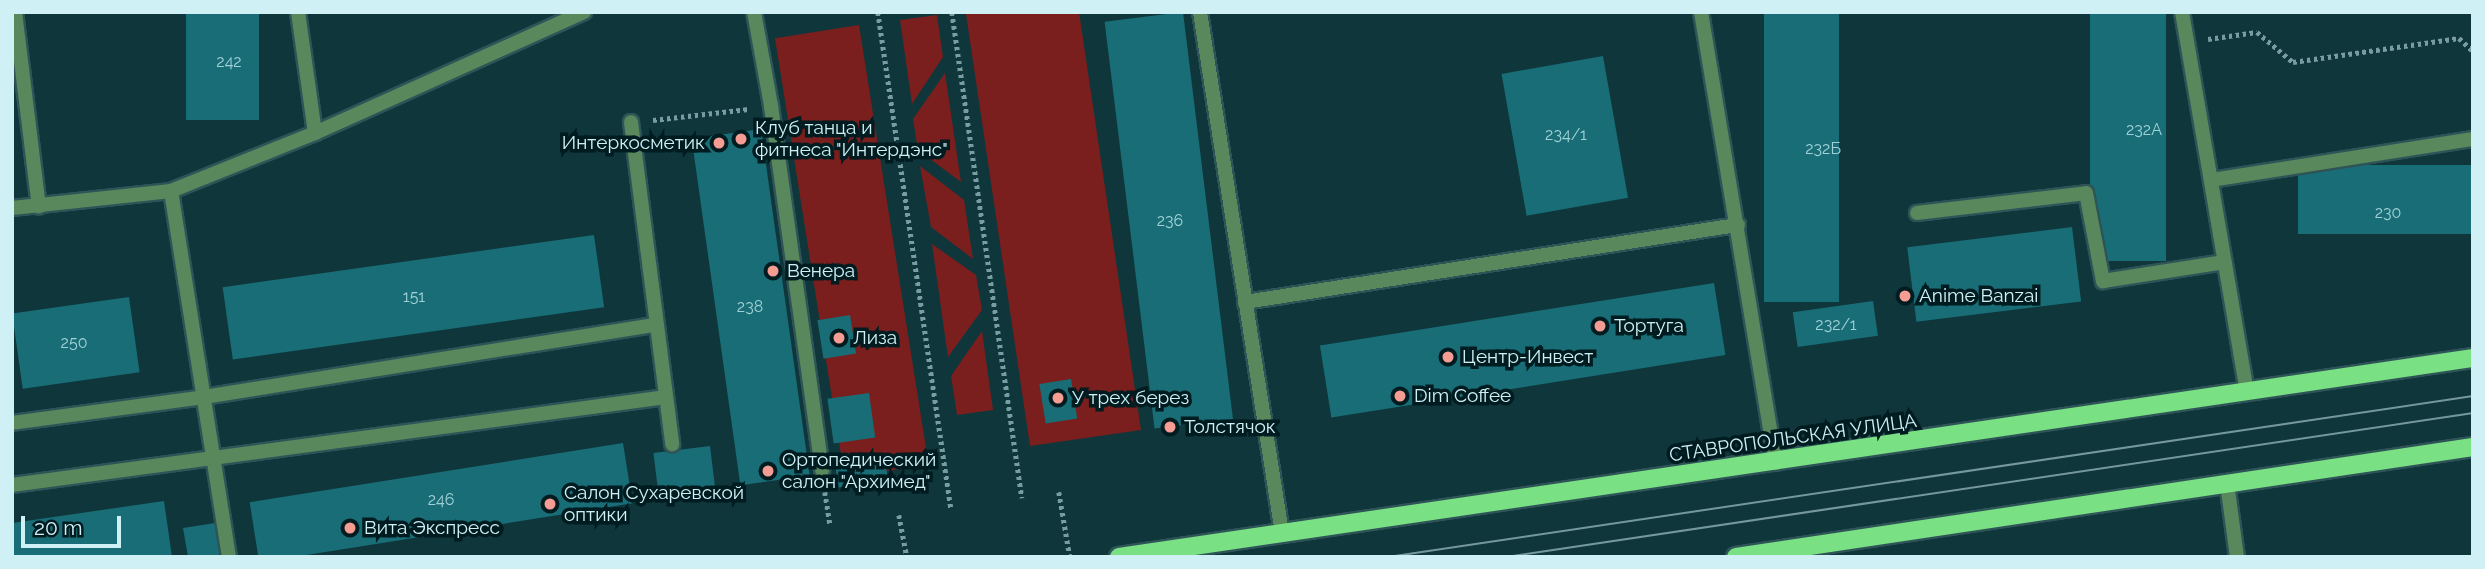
<!DOCTYPE html>
<html>
<head>
<meta charset="utf-8">
<style>
	body { margin:0 }
	#map { position:relative; width:2485px; height:569px; overflow:hidden; background:#0f363a; font-family:Raleway,sans-serif }
	div>[style] { position:absolute }
	[style*='--x'] { left:calc(var(--x)*1px); top:calc(var(--y)*1px); width:calc(var(--w)*1px); rotate:calc(var(--a)*1deg) }
	.green>* { inset:0; background:#7a1f1e; transform-origin:0 0 }
	.building>* { inset:0; background:#186d76; transform-origin:0 0 }
	.path>* { height:4.5px; margin-top:-2.25px; transform-origin:0; background:repeating-linear-gradient(90deg,#789ca0 0 3.5px,transparent 0 7px) }
	.roads { filter:drop-shadow(2px 0 #2e5458) drop-shadow(-2px 0 #2e5458) drop-shadow(0 2px #2e5458) drop-shadow(0 -2px #2e5458) }
	.lane>* { height:14px; margin:-7px; padding:0 7px; transform-origin:7px; border-radius:7px; background:#58885b }
	.primary>* { height:18px; margin:-9px; padding:0 9px; transform-origin:9px; border-radius:9px; background:#79e083 }
	.tram>* { height:2px; margin:-1px; padding:0 1px; transform-origin:1px; border-radius:1px; background:#74989d }
	.dots>* { width:19px; height:19px; translate:-50% -50%; box-sizing:border-box; border:4px solid #001c20; border-radius:50% }
	span { translate:-50% -50%; white-space:nowrap; text-align:center; line-height:1.15; -webkit-text-stroke:7px #001c20; paint-order:stroke }
	.number-label { font-size:16px; color:#a1d0d6 }
	.number-label span { -webkit-text-stroke-width:0 }
	.poi-label { font-size:19px; color:#cff1f6 }
	.left { translate:0 -50%; text-align:left }
	.right { translate:-100% -50%; text-align:right }
	.street-label { font-size:19px; color:#cff1f6 }
	.frame { position:absolute; inset:0; border:14px solid #cff1f6; pointer-events:none }
	.scale { position:absolute; left:21px; top:516px; width:100px; height:32px; box-sizing:border-box; border:4px solid #cff1f6; border-top:0; padding-left:9px; font-size:21px; line-height:24px; white-space:nowrap; color:#cff1f6; -webkit-text-stroke:5px #001c20; paint-order:stroke }
</style>
</head>
<body>
<div id="map">
	<div class="green">
		<div style="clip-path:polygon(975px 12px,1079px 12px,1141px 430px,1030px 446px,966px 14px)"></div>
		<div style="clip-path:polygon(937px 15px,943px 57px,912px 104px,900px 20px)"></div>
		<div style="left:859px;top:25px;width:445px;height:85px;rotate:81deg"></div>
		<div style="clip-path:polygon(945px 73px,961px 182px,918px 150px,913px 119px)"></div>
		<div style="clip-path:polygon(920px 166px,964px 200px,973px 259px,931px 227px)"></div>
		<div style="clip-path:polygon(932px 244px,976px 275px,982px 310px,948px 357px)"></div>
		<div style="clip-path:polygon(982px 331px,993px 410px,957px 415px,951px 376px)"></div>
	</div>
	<div class="building">
		<div style="left:186px;top:12px;width:73px;height:108px"></div>
		<div style="left:1183px;top:12px;width:410px;height:79px;rotate:83deg"></div>
		<div style="left:1764px;top:12px;width:75px;height:290px"></div>
		<div style="left:2090px;top:12px;width:76px;height:249px"></div>
		<div style="left:1603px;top:56px;width:144px;height:103px;rotate:80deg"></div>
		<div style="left:761px;top:129px;width:350px;height:70px;rotate:82deg"></div>
		<div style="left:2473px;top:165px;width:69px;height:175px;rotate:90deg"></div>
		<div style="left:2072px;top:227px;width:75px;height:166px;rotate:83deg"></div>
		<div style="left:594px;top:235px;width:73px;height:375px;rotate:82deg"></div>
		<div style="left:1714px;top:283px;width:73px;height:399px;rotate:81deg"></div>
		<div style="left:129px;top:297px;width:76px;height:118px;rotate:82deg"></div>
		<div style="left:1873px;top:301px;width:35px;height:81px;rotate:82deg"></div>
		<div style="left:850px;top:315px;width:39px;height:33px;rotate:81deg"></div>
		<div style="left:1071px;top:379px;width:40px;height:32px;rotate:81deg"></div>
		<div style="left:869px;top:393px;width:45px;height:42px;rotate:82deg"></div>
		<div style="left:623px;top:443px;width:61px;height:378px;rotate:81deg"></div>
		<div style="left:710px;top:446px;width:46px;height:57px;rotate:83deg"></div>
		<div style="left:884px;top:454px;width:26px;height:50px;rotate:81deg"></div>
		<div style="clip-path:polygon(164px 501px,172px 557px,12px 557px,12px 523px)"></div>
		<div style="clip-path:polygon(215px 523px,221px 557px,188px 557px,183px 528px)"></div>
	</div>
	<div class="path">
		<div style="--x:878;--y:12;--w:501;--a:81.63"></div>
		<div style="--x:952;--y:12;--w:491;--a:81.8"></div>
		<div style="--x:2208;--y:39;--w:49;--a:-8.1"></div>
		<div style="--x:2257;--y:32;--w:47;--a:39.8"></div>
		<div style="--x:2293;--y:62;--w:168;--a:-8.2"></div>
		<div style="--x:2459;--y:38;--w:19;--a:43"></div>
		<div style="--x:653;--y:120;--w:96;--a:-6.6"></div>
		<div style="--x:825;--y:492;--w:33;--a:81"></div>
		<div style="--x:1059;--y:492;--w:66;--a:80.4"></div>
		<div style="--x:899;--y:515;--w:43;--a:79.2"></div>
	</div>
	<div class="roads">
		<div class="lane">
			<div style="--x:15;--y:12;--w:196;--a:83"></div>
			<div style="--x:298;--y:12;--w:122;--a:82"></div>
			<div style="--x:754;--y:12;--w:96;--a:79.7"></div>
			<div style="--x:771;--y:106;--w:368;--a:82"></div>
			<div style="--x:1200;--y:12;--w:527;--a:81.06"></div>
			<div style="--x:1701;--y:12;--w:457;--a:80.6"></div>
			<div style="--x:2182;--y:12;--w:386;--a:80.3"></div>
			<div style="--x:631;--y:122;--w:325;--a:82.7"></div>
			<div style="--x:2211;--y:180;--w:265;--a:-8.9"></div>
			<div style="--x:171;--y:191;--w:371;--a:81"></div>
			<div style="--x:12;--y:208;--w:160;--a:-6.1"></div>
			<div style="--x:171;--y:191;--w:155;--a:-21.9"></div>
			<div style="--x:315;--y:133;--w:295;--a:-24.2"></div>
			<div style="--x:1917;--y:213;--w:170;--a:-6.7"></div>
			<div style="--x:2086;--y:193;--w:90;--a:79.1"></div>
			<div style="--x:2103;--y:281;--w:123;--a:-8.9"></div>
			<div style="--x:1245;--y:302;--w:499;--a:-8.9"></div>
			<div style="--x:12;--y:423;--w:194;--a:-7.7"></div>
			<div style="--x:204;--y:397;--w:458;--a:-9.1"></div>
			<div style="--x:2227;--y:483;--w:75;--a:82.3"></div>
			<div style="--x:12;--y:485;--w:660;--a:-7.66"></div>
		</div>
		<div class="primary">
			<div style="--x:1119;--y:557;--w:1369;--a:-8.36"></div>
			<div style="--x:1736;--y:557;--w:745;--a:-8.49"></div>
		</div>
	</div>
	<div class="tram">
		<div style="--x:1388;--y:557;--w:1097;--a:-8.44"></div>
		<div style="--x:1506;--y:557;--w:978;--a:-8.47"></div>
	</div>
	<div class="dots">
		<div style="left:741px;top:139px;background:#f59c93"></div>
		<div style="left:719px;top:143px;background:#f59c93"></div>
		<div style="left:773px;top:271px;background:#f59c93"></div>
		<div style="left:1905px;top:296px;background:#f59c93"></div>
		<div style="left:1600px;top:326px;background:#f59c93"></div>
		<div style="left:839px;top:338px;background:#f59c93"></div>
		<div style="left:1448px;top:357px;background:#f59c93"></div>
		<div style="left:1400px;top:396px;background:#f59c93"></div>
		<div style="left:1058px;top:398px;background:#f59c93"></div>
		<div style="left:1170px;top:427px;background:#f59c93"></div>
		<div style="left:768px;top:471px;background:#f59c93"></div>
		<div style="left:550px;top:504px;background:#f59c93"></div>
		<div style="left:350px;top:528px;background:#f59c93"></div>
	</div>
	<div class="number-label">
		<span style="left:229px;top:62px">242</span>
		<span style="left:2144px;top:130px">232А</span>
		<span style="left:1566px;top:135px">234/1</span>
		<span style="left:1823px;top:149px">232Б</span>
		<span style="left:2388px;top:213px">230</span>
		<span style="left:1170px;top:221px">236</span>
		<span style="left:414px;top:297px">151</span>
		<span style="left:750px;top:307px">238</span>
		<span style="left:1836px;top:325px">232/1</span>
		<span style="left:74px;top:343px">250</span>
		<span style="left:441px;top:500px">246</span>
	</div>
	<div class="poi-label">
		<span class="left" style="left:755px;top:139px">Клуб танца и<br>фитнеса "Интердэнс"</span>
		<span class="right" style="left:705px;top:143px">Интеркосметик</span>
		<span class="left" style="left:787px;top:271px">Венера</span>
		<span class="left" style="left:1919px;top:296px">Anime Banzai</span>
		<span class="left" style="left:1614px;top:326px">Тортуга</span>
		<span class="left" style="left:853px;top:338px">Лиза</span>
		<span class="left" style="left:1462px;top:357px">Центр-Инвест</span>
		<span class="left" style="left:1414px;top:396px">Dim Coffee</span>
		<span class="left" style="left:1072px;top:398px">У трех берез</span>
		<span class="left" style="left:1184px;top:427px">Толстячок</span>
		<span class="left" style="left:782px;top:471px">Ортопедический<br>салон "Архимед"</span>
		<span class="left" style="left:564px;top:504px">Салон Сухаревской<br>оптики</span>
		<span class="left" style="left:364px;top:528px">Вита Экспресс</span>
	</div>
	<div class="street-label">
		<span style="left:1793px;top:438px;rotate:-8deg">СТАВРОПОЛЬСКАЯ УЛИЦА</span>
	</div>
	<div class="frame"></div>
	<div class="scale">20 m</div>
</div>
</body>
</html>
